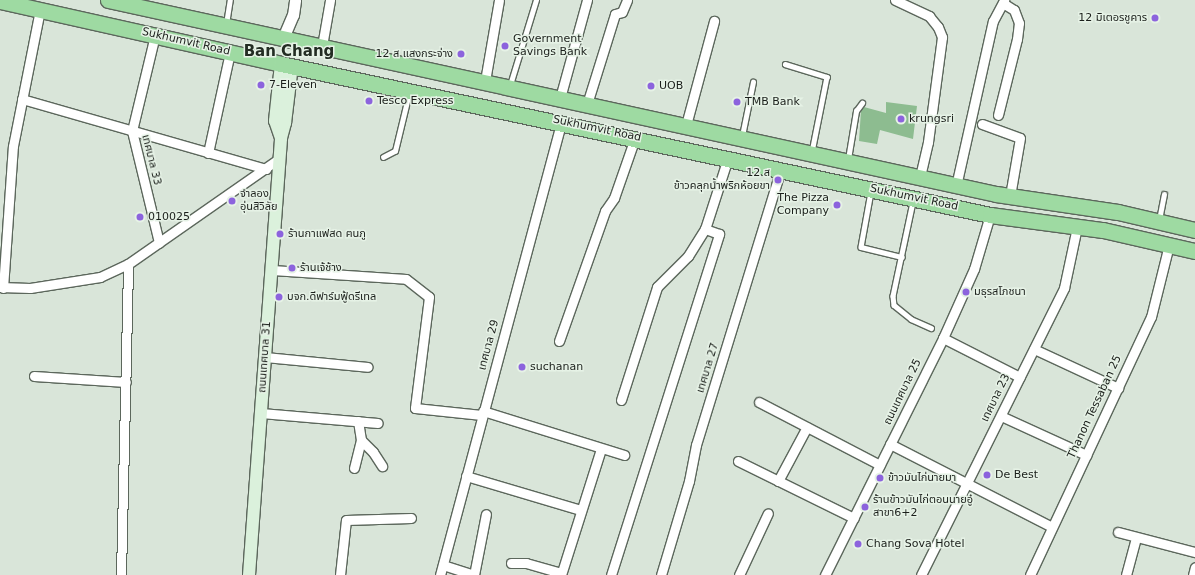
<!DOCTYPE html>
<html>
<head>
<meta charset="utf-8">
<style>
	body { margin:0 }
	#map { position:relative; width:1195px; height:575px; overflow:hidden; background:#d9e5d9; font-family:"DejaVu Sans","Noto Sans Thai",sans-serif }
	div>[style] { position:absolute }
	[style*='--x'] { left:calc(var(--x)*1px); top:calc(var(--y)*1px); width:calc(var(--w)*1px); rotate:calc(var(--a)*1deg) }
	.building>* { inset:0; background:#8dbc90 }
	.roads { filter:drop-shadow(1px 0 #5c675c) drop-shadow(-1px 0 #5c675c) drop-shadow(0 1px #5c675c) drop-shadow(0 -1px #5c675c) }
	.service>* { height:4.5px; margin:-2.25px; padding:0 2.25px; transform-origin:2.25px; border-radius:2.25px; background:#fff }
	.minor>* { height:9px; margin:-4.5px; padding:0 4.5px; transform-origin:4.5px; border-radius:4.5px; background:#fff }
	.tertiary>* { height:11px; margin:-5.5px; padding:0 5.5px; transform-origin:5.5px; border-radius:5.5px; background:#fff }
	.secondary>* { height:12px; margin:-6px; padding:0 6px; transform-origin:6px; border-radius:6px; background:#dbf1dc }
	.trunk>* { height:15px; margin:-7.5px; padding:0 7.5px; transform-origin:7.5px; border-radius:7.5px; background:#9edaa2 }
	.dots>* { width:11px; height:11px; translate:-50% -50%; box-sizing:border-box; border:2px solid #e6f2e6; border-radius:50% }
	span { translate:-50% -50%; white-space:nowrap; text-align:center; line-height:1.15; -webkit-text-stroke:3px #e6f2e6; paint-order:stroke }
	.poi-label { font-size:11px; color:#1b1f1b }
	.right { translate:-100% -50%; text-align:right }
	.left { translate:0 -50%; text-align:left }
	.street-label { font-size:11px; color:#1b1f1b }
	.district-label { font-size:15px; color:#232d23; font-weight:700 }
</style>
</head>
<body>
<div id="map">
	<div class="building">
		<div style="clip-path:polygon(886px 102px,917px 106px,913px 139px,880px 130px,877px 144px,859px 141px,861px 110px,864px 107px,886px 113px)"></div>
	</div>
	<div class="roads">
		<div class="service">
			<div style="--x:226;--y:24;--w:24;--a:-81"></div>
			<div style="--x:785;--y:64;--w:44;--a:17.2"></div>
			<div style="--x:827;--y:77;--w:76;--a:101.3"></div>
			<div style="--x:510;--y:85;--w:89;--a:-73"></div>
			<div style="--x:742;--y:136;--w:55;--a:-78.5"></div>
			<div style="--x:383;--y:157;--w:13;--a:-27"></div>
			<div style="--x:395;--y:151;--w:60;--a:-76.4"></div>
			<div style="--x:848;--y:159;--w:49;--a:-80.5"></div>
			<div style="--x:856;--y:111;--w:10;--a:-53"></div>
			<div style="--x:871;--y:192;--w:56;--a:100.3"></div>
			<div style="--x:861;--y:247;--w:42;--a:13.7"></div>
			<div style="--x:913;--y:202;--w:96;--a:102"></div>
			<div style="--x:893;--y:296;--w:9;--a:84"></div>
			<div style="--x:894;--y:305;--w:22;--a:39"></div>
			<div style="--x:911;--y:319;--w:22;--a:24"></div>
			<div style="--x:1159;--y:220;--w:26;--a:-79"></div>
		</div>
		<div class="minor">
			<div style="--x:895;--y:0;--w:38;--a:25"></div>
			<div style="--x:929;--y:16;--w:14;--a:51"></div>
			<div style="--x:938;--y:27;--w:11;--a:68"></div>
			<div style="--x:942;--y:37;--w:106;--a:97.6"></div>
			<div style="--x:928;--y:142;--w:36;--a:103"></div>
			<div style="--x:155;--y:35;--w:99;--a:103.5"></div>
			<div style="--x:132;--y:131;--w:115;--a:76.4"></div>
			<div style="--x:322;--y:46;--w:47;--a:-80.1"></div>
			<div style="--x:485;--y:81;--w:82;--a:-80.2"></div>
			<div style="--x:560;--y:98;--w:102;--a:-74.6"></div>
			<div style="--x:22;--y:99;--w:254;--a:16"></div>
			<div style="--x:587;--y:104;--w:94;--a:-72.7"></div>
			<div style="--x:615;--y:14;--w:7;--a:-16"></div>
			<div style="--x:622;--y:12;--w:13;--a:-67"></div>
			<div style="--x:998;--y:115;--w:78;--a:-76"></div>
			<div style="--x:1017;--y:39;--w:16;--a:-83"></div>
			<div style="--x:1019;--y:23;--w:14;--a:-111"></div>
			<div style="--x:1014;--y:10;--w:13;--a:-148"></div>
			<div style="--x:982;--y:124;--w:40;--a:20.2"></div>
			<div style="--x:1020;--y:138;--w:59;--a:99.8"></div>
			<div style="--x:686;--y:125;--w:108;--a:-74.9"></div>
			<div style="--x:208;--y:153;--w:103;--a:-77.7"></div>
			<div style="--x:956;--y:186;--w:169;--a:-77.4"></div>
			<div style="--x:993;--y:21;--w:24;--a:-62"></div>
			<div style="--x:272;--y:270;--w:134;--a:3.8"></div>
			<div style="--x:406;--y:279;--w:29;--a:38"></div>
			<div style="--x:429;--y:297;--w:112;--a:97.2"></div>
			<div style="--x:415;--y:408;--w:67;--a:6"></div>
			<div style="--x:0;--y:287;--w:30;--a:2"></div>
			<div style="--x:30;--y:288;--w:71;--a:-8.9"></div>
			<div style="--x:100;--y:277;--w:31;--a:-25"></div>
			<div style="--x:128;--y:264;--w:185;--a:-34.9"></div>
			<div style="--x:3;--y:288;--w:142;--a:-86"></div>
			<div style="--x:13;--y:146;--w:139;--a:-78.8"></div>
			<div style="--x:943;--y:338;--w:86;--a:26.9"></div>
			<div style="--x:559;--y:341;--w:138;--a:-70.5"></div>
			<div style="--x:605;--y:211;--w:16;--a:-55"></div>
			<div style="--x:614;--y:198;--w:64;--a:-70.7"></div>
			<div style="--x:1034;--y:349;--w:93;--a:24.9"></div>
			<div style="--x:265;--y:357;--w:103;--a:5.5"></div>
			<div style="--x:34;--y:376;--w:92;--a:3.7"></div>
			<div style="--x:621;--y:400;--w:119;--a:-72.3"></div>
			<div style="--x:657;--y:287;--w:44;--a:-45"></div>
			<div style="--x:688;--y:256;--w:32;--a:-58"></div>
			<div style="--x:705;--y:229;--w:75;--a:-72.1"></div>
			<div style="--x:759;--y:402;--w:136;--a:27.5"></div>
			<div style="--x:483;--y:411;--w:148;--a:17.3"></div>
			<div style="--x:261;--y:413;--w:117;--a:4.9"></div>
			<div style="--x:1001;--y:416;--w:94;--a:24.6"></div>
			<div style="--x:358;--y:421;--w:19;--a:81"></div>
			<div style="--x:361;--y:440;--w:17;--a:45"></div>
			<div style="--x:373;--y:452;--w:17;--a:57"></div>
			<div style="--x:890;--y:444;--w:182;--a:27.1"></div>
			<div style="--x:738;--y:461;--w:129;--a:26.2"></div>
			<div style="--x:354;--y:468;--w:29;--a:-76"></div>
			<div style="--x:466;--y:476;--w:120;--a:16.5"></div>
			<div style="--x:778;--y:481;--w:61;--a:-61.8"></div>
			<div style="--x:1118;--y:532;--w:80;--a:14.6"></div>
			<div style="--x:511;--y:563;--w:15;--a:0"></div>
			<div style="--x:526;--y:563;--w:36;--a:16"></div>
			<div style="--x:443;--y:565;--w:32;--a:18"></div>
			<div style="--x:121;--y:575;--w:311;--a:-88.7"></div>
			<div style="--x:340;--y:575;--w:55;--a:-83.8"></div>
			<div style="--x:346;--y:520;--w:65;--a:-1.8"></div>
			<div style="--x:440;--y:575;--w:469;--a:-75"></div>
			<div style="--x:474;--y:575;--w:62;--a:-78.9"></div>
			<div style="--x:561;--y:575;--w:132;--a:-72.4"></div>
			<div style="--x:611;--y:575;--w:358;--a:-72.4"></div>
			<div style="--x:719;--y:234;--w:15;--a:-160"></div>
			<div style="--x:661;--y:575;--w:98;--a:-73.4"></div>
			<div style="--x:689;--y:481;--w:37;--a:-79"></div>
			<div style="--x:696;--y:445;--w:289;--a:-72.9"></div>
			<div style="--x:739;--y:575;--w:68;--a:-64.9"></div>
			<div style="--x:825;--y:575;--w:265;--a:-63.5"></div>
			<div style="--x:943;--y:338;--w:76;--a:-65.8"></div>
			<div style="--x:974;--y:269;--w:56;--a:-73.5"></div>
			<div style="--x:921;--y:575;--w:321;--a:-63.5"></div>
			<div style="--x:1064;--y:288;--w:62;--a:-78"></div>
			<div style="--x:1030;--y:575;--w:285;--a:-64.9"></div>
			<div style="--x:1151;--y:317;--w:74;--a:-76"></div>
			<div style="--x:1126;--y:575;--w:39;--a:-75"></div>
			<div style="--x:1193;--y:575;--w:8;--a:-76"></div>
		</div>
		<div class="tertiary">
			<div style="--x:283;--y:38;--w:25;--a:-67"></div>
			<div style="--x:293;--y:15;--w:15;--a:-82"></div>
		</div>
		<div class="secondary">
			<div style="--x:281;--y:138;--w:18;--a:-109"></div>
			<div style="--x:275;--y:121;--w:57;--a:-84"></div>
			<div style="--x:249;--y:575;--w:438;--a:-85.8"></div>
			<div style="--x:281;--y:138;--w:16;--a:-75"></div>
			<div style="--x:285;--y:123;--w:58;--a:-83.1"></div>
		</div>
		<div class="trunk">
			<div style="--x:108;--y:0;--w:909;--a:12.32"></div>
			<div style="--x:996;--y:194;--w:123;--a:8.4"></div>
			<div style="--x:1118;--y:212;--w:79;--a:13.2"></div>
			<div style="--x:0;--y:1;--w:288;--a:12.6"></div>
			<div style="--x:281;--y:64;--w:725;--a:12.02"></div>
			<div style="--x:990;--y:215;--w:114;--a:7.6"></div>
			<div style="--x:1103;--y:230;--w:94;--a:12.9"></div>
		</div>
	</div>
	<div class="dots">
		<div style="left:1155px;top:18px;background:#8c63dd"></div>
		<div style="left:505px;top:46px;background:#8c63dd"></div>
		<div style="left:461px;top:54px;background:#8c63dd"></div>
		<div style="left:261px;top:85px;background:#8c63dd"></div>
		<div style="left:651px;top:86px;background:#8c63dd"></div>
		<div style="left:369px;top:101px;background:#8c63dd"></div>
		<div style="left:737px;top:102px;background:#8c63dd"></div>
		<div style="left:901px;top:119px;background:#8c63dd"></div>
		<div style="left:778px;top:180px;background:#8c63dd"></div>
		<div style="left:232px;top:201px;background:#8c63dd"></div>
		<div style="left:837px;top:205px;background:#8c63dd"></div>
		<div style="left:140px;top:217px;background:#8c63dd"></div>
		<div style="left:280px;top:234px;background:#8c63dd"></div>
		<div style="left:292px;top:268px;background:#8c63dd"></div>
		<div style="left:966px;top:292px;background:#8c63dd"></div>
		<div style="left:279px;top:297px;background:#8c63dd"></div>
		<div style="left:522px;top:367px;background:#8c63dd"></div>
		<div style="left:987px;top:475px;background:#8c63dd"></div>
		<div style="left:880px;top:478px;background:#8c63dd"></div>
		<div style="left:865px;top:507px;background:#8c63dd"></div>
		<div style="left:858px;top:544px;background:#8c63dd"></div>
	</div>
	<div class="poi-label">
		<span class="right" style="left:1147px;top:18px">12 มิเตอรชูคาร</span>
		<span class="left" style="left:513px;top:46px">Government<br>Savings Bank</span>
		<span class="right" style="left:453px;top:54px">12 ส แสงกระจ่าง</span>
		<span class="left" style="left:269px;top:85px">7-Eleven</span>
		<span class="left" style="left:659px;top:86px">UOB</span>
		<span class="left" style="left:377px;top:101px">Tesco Express</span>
		<span class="left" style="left:745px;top:102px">TMB Bank</span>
		<span class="left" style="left:909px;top:119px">krungsri</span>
		<span class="right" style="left:770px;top:180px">12 ส<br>ข้าวคลุกน้ำพริกห้อยขา</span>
		<span class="left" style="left:240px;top:201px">จำลอง<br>อุ่นสิวิลัย</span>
		<span class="right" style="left:829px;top:205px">The Pizza<br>Company</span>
		<span class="left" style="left:148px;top:217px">010025</span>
		<span class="left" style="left:288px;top:234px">ร้านกาแฟสด ฅนภู</span>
		<span class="left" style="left:300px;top:268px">ร้านเจ้ช้าง</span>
		<span class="left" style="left:974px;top:292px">มธุรสโภชนา</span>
		<span class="left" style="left:287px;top:297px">บจก.ดีฟาร์มฟู้ดรีเทล</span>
		<span class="left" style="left:530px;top:367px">suchanan</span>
		<span class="left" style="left:995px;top:475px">De Best</span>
		<span class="left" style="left:888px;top:478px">ข้าวมันไก่นายมา</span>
		<span class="left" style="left:873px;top:507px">ร้านข้าวมันไก่ตอนนายอู๋<br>สาขา6+2</span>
		<span class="left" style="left:866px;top:544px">Chang Sova Hotel</span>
	</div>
	<div class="street-label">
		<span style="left:186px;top:42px;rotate:13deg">Sukhumvit Road</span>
		<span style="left:597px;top:129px;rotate:12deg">Sukhumvit Road</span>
		<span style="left:151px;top:160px;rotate:76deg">เทศบาล 33</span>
		<span style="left:914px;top:198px;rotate:12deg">Sukhumvit Road</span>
		<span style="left:489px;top:345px;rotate:-75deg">เทศบาล 29</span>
		<span style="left:265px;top:357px;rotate:-86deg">ถนนเทศบาล 31</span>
		<span style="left:708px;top:368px;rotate:-73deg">เทศบาล 27</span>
		<span style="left:903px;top:392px;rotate:-64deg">ถนนเทศบาล 25</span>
		<span style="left:996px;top:398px;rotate:-64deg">เทศบาล 23</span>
		<span style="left:1095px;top:407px;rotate:-65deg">Thanon Tessaban 25</span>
	</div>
	<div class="district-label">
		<span style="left:289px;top:52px">Ban Chang</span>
	</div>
</div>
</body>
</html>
